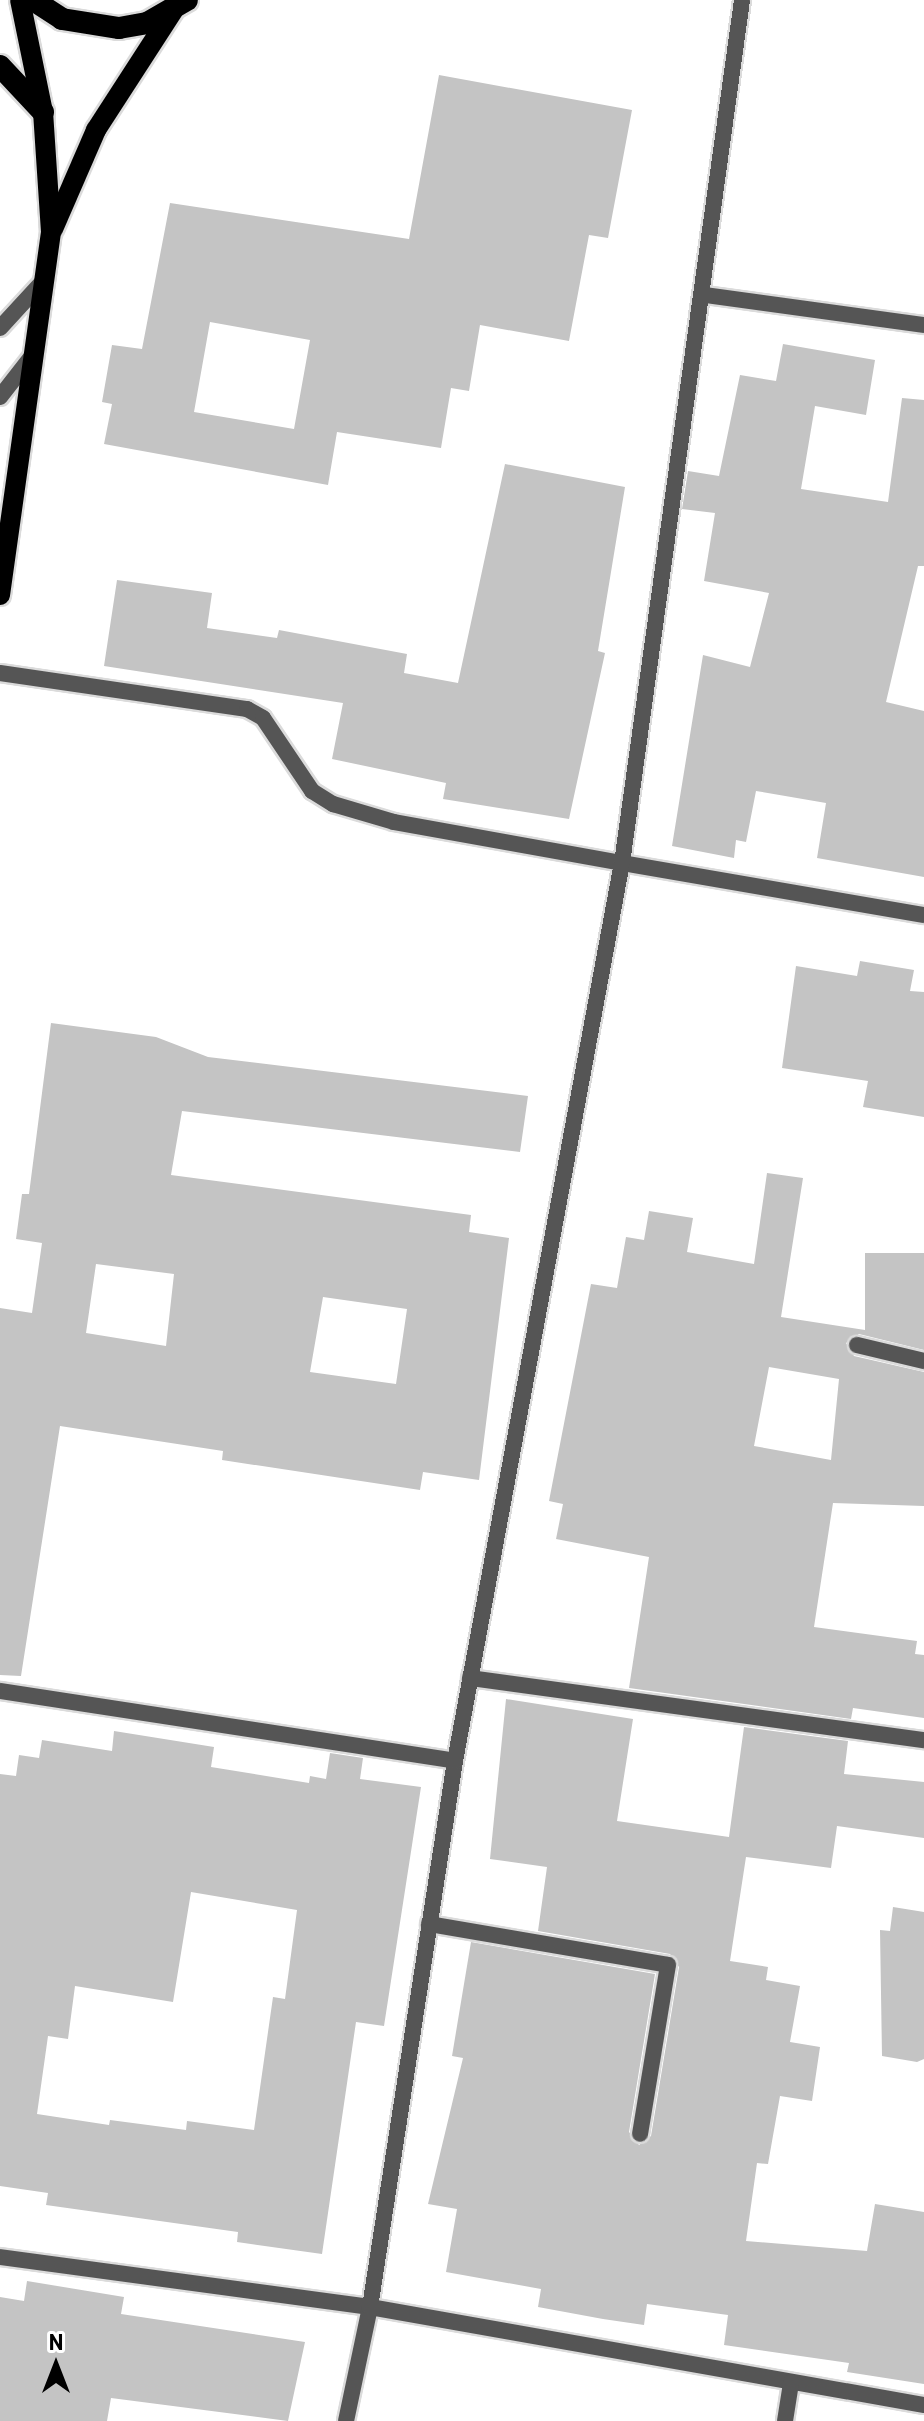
<!DOCTYPE html>
<html>
<head>
<meta charset="utf-8">
<style>
	body { margin:0 }
	#map { position:relative; width:924px; height:2421px; overflow:hidden; background:#fff; font-family:Barlow,sans-serif }
	div>[style] { position:absolute }
	[style*='--x'] { left:calc(var(--x)*1px); top:calc(var(--y)*1px); width:calc(var(--w)*1px); rotate:calc(var(--a)*1deg) }
	.building>* { inset:0; background:#c4c4c4 }
	.roads { filter:drop-shadow(2px 0 #dbdbdb) drop-shadow(-2px 0 #dbdbdb) drop-shadow(0 2px #dbdbdb) drop-shadow(0 -2px #dbdbdb) }
	.service>* { height:16px; margin:-8px; padding:0 8px; transform-origin:8px; border-radius:8px; background:#555 }
	.minor>* { height:16px; margin:-8px; padding:0 8px; transform-origin:8px; border-radius:8px; background:#555 }
	.primary>* { height:20px; margin:-10px; padding:0 10px; transform-origin:10px; border-radius:10px; background:#000 }
	.trunk>* { height:22px; margin:-11px; padding:0 11px; transform-origin:11px; border-radius:11px; background:#000 }
	span { translate:-50% -50%; white-space:nowrap; text-align:center; line-height:1.15; -webkit-text-stroke:6px #fff; paint-order:stroke }
	.north { position:absolute; left:16px; top:2325px; width:80px; height:80px; -webkit-text-stroke:6px #fff; paint-order:stroke; rotate:0deg; font-size:22px; font-weight:700; line-height:32px; text-align:center; color:#000 }
	.north::after { content:''; display:block; margin:auto; width:28px; height:36px; background:#000; clip-path:polygon(50% 0,100% 100%,50% 72%,0 100%) }
</style>
</head>
<body>
<div id="map">
	<div class="building">
		<div style="clip-path:polygon(evenodd,439px 75px,632px 110px,608px 238px,589px 235px,569px 341px,480px 325px,469px 391px,451px 388px,441px 448px,337px 432px,328px 485px,104px 444px,112px 404px,102px 402px,112px 345px,142px 349px,170px 203px,409px 239px,439px 75px,210px 322px,310px 340px,294px 429px,194px 412px,210px 322px)"></div>
		<div style="clip-path:polygon(783px 344px,875px 360px,866px 415px,815px 406px,801px 489px,888px 502px,902px 398px,924px 400px,924px 566px,918px 566px,886px 702px,924px 711px,924px 877px,817px 858px,826px 803px,756px 791px,746px 842px,736px 840px,734px 858px,672px 846px,703px 655px,750px 667px,769px 593px,704px 581px,715px 513px,682px 509px,688px 471px,719px 476px,740px 375px,776px 381px)"></div>
		<div style="clip-path:polygon(505px 464px,625px 487px,598px 651px,605px 653px,569px 819px,443px 799px,446px 783px,332px 759px,343px 703px,104px 666px,117px 580px,212px 593px,207px 628px,277px 638px,279px 630px,407px 654px,404px 673px,458px 683px)"></div>
		<div style="clip-path:polygon(860px 961px,914px 970px,910px 991px,924px 992px,924px 1117px,863px 1107px,868px 1081px,782px 1068px,796px 966px,857px 976px)"></div>
		<div style="clip-path:polygon(evenodd,51px 1023px,156px 1037px,208px 1057px,528px 1096px,520px 1152px,182px 1111px,171px 1175px,471px 1215px,469px 1232px,509px 1238px,479px 1480px,423px 1472px,420px 1490px,222px 1460px,223px 1451px,60px 1426px,21px 1676px,0 1675px,0 1308px,32px 1313px,42px 1243px,16px 1239px,22px 1194px,29px 1194px,51px 1023px,96px 1264px,174px 1274px,166px 1346px,86px 1333px,96px 1264px,51px 1023px,323px 1297px,407px 1309px,396px 1384px,310px 1372px,323px 1297px)"></div>
		<div style="clip-path:polygon(evenodd,767px 1173px,803px 1178px,781px 1317px,865px 1330px,865px 1253px,924px 1253px,924px 1350px,859px 1334px,846px 1343px,854px 1356px,924px 1372px,924px 1506px,833px 1503px,814px 1627px,917px 1641px,915px 1654px,924px 1655px,924px 1718px,853px 1708px,851px 1719px,629px 1688px,649px 1557px,556px 1539px,563px 1504px,549px 1501px,591px 1284px,617px 1288px,626px 1237px,644px 1240px,649px 1211px,693px 1218px,687px 1252px,754px 1264px,767px 1173px,769px 1367px,839px 1379px,831px 1460px,754px 1446px,769px 1367px)"></div>
		<div style="clip-path:polygon(506px 1699px,633px 1719px,617px 1821px,729px 1837px,744px 1727px,848px 1741px,844px 1774px,924px 1782px,924px 1838px,837px 1826px,831px 1868px,746px 1857px,730px 1961px,768px 1967px,766px 1980px,800px 1986px,790px 2042px,820px 2047px,812px 2101px,780px 2096px,768px 2164px,757px 2163px,746px 2241px,867px 2251px,875px 2204px,924px 2212px,924px 2384px,847px 2372px,849px 2363px,724px 2345px,728px 2315px,647px 2304px,644px 2325px,603px 2319px,538px 2307px,541px 2289px,446px 2272px,457px 2209px,428px 2204px,463px 2058px,452px 2056px,471px 1942px,655px 1974px,629px 2132px,639px 2145px,651px 2136px,679px 1967px,670px 1954px,538px 1931px,547px 1867px,490px 1859px)"></div>
		<div style="clip-path:polygon(evenodd,114px 1731px,214px 1747px,211px 1767px,309px 1783px,310px 1776px,326px 1779px,330px 1753px,363px 1758px,360px 1779px,421px 1787px,384px 2026px,356px 2022px,322px 2254px,237px 2242px,238px 2232px,46px 2205px,48px 2193px,0 2186px,0 1774px,16px 1776px,19px 1755px,39px 1758px,42px 1740px,112px 1751px,114px 1731px,191px 1892px,297px 1910px,285px 1999px,273px 1997px,254px 2130px,187px 2121px,186px 2130px,110px 2120px,109px 2125px,37px 2114px,48px 2036px,68px 2039px,75px 1986px,173px 2002px,191px 1892px)"></div>
		<div style="clip-path:polygon(893px 1907px,924px 1912px,924px 2059px,917px 2062px,882px 2056px,880px 1930px,890px 1931px)"></div>
		<div style="clip-path:polygon(27px 2281px,124px 2297px,121px 2314px,305px 2342px,288px 2421px,111px 2398px,107px 2421px,0 2421px,0 2297px,24px 2301px)"></div>
	</div>
	<div class="roads">
		<div class="service">
			<div style="--x:0;--y:673;--w:250;--a:8.3"></div>
			<div style="--x:247;--y:709;--w:18;--a:29"></div>
			<div style="--x:263;--y:718;--w:88;--a:56.1"></div>
			<div style="--x:312;--y:791;--w:25;--a:32"></div>
			<div style="--x:333;--y:804;--w:64;--a:16.4"></div>
			<div style="--x:394;--y:822;--w:232;--a:10.2"></div>
			<div style="--x:429;--y:1924;--w:242;--a:9.7"></div>
			<div style="--x:668;--y:1965;--w:171;--a:99.4"></div>
		</div>
		<div class="minor">
			<div style="--x:705;--y:295;--w:221;--a:7.8"></div>
			<div style="--x:0;--y:328;--w:67;--a:-47.4"></div>
			<div style="--x:0;--y:397;--w:52;--a:-52"></div>
			<div style="--x:622;--y:863;--w:306;--a:9.8"></div>
			<div style="--x:857;--y:1345;--w:69;--a:13.4"></div>
			<div style="--x:470;--y:1678;--w:458;--a:7.8"></div>
			<div style="--x:0;--y:1691;--w:460;--a:8.7"></div>
			<div style="--x:0;--y:2257;--w:373;--a:7.7"></div>
			<div style="--x:370;--y:2307;--w:563;--a:10.03"></div>
			<div style="--x:346;--y:2421;--w:116;--a:-78.1"></div>
			<div style="--x:370;--y:2307;--w:553;--a:-81.15"></div>
			<div style="--x:455;--y:1761;--w:913;--a:-79.47"></div>
			<div style="--x:622;--y:863;--w:871;--a:-82.08"></div>
			<div style="--x:785;--y:2421;--w:39;--a:-81"></div>
		</div>
		<div class="primary">
			<div style="--x:53;--y:229;--w:108;--a:-66.5"></div>
			<div style="--x:96;--y:130;--w:142;--a:-57.1"></div>
			<div style="--x:0;--y:595;--w:367;--a:-82"></div>
			<div style="--x:51;--y:232;--w:120;--a:-93.8"></div>
			<div style="--x:43;--y:112;--w:114;--a:-101.6"></div>
		</div>
		<div class="trunk">
			<div style="--x:33;--y:0;--w:35;--a:33"></div>
			<div style="--x:62;--y:19;--w:58;--a:9"></div>
			<div style="--x:119;--y:28;--w:28;--a:-10"></div>
			<div style="--x:147;--y:23;--w:46;--a:-29.9"></div>
			<div style="--x:0;--y:66;--w:63;--a:46.9"></div>
		</div>
	</div>
	<div class="north">N</div>
</div>
</body>
</html>
